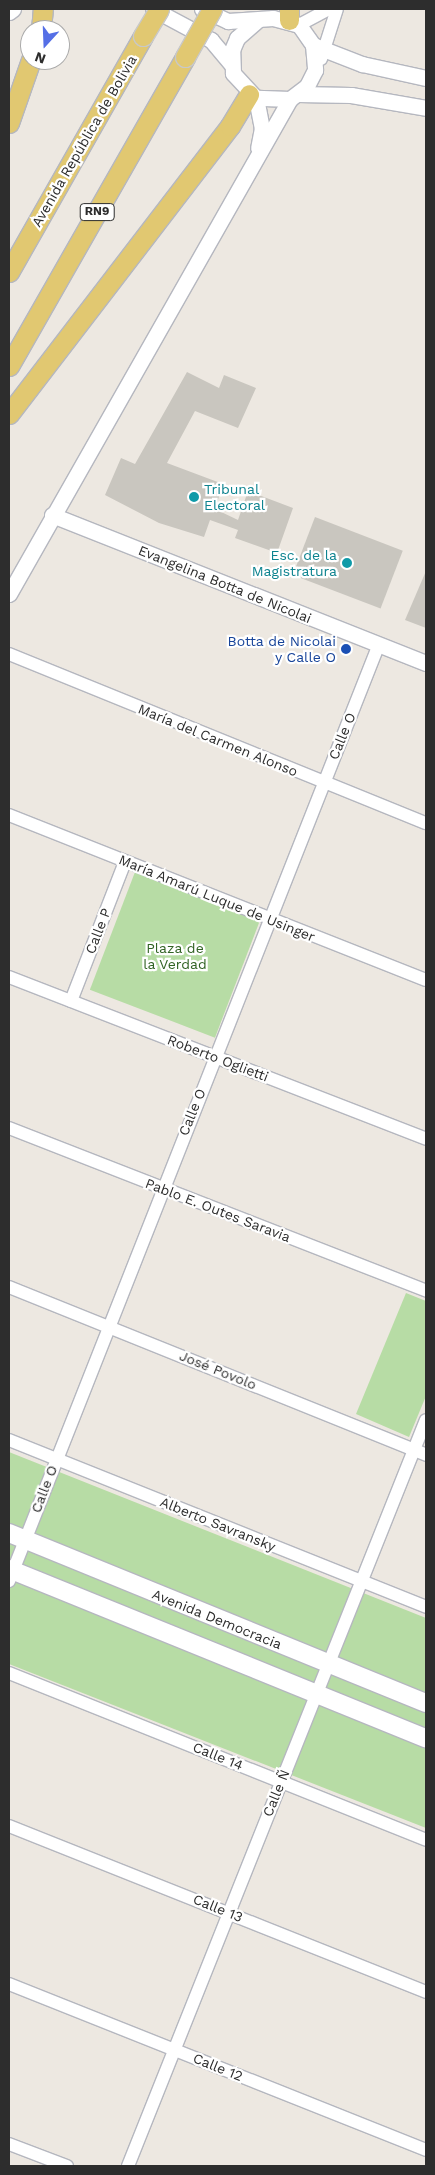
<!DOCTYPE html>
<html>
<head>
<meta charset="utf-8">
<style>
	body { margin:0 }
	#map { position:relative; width:435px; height:2175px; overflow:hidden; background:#ede8e1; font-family:"Work Sans",sans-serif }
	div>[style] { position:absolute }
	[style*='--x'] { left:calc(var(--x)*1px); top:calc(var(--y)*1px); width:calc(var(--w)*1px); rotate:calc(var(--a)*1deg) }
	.green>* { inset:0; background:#b7dca5; transform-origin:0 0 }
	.building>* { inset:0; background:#c9c6bf; transform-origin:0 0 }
	.roads { filter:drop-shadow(1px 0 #b5b7bf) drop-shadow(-1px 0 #b5b7bf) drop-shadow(0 1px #b5b7bf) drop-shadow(0 -1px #b5b7bf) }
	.minor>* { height:12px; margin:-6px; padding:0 6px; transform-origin:6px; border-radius:6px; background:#fff }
	.tertiary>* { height:15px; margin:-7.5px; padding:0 7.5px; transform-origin:7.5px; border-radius:7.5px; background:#fff }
	.secondary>* { height:18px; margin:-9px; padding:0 9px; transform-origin:9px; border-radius:9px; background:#fff }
	.primary>* { height:19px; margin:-9.5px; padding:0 9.5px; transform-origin:9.5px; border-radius:9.5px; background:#e1c871 }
	.bridges { filter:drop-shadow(1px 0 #c8c8c8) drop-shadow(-1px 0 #c8c8c8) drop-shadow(0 1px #c8c8c8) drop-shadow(0 -1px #c8c8c8) }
	.primary-bridge>* { height:19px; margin:-9.5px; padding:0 9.5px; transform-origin:9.5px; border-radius:9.5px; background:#e1c871 }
	.dots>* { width:14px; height:14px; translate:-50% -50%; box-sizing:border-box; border:2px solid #fff; border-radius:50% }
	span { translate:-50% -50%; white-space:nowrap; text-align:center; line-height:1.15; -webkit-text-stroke:4.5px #fff; paint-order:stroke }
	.shield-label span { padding:1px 4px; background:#fff; border:1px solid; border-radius:4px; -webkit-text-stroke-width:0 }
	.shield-label { font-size:12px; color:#2d2d2d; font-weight:700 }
	.street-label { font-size:14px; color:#2d2d2d }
	.culture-label { font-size:14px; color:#0d838f }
	.left { translate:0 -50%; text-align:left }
	.right { translate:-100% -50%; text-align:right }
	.transit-label { font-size:14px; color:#164399 }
	.park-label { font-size:14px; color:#316324 }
	.frame { position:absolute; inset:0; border:10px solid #2d2d2d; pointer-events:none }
	.north { position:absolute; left:20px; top:20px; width:50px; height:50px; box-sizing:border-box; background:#fff; border:1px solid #ababab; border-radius:50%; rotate:200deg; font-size:14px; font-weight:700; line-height:20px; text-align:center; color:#2d2d2d }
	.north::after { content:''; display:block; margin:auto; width:18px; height:22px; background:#556fe6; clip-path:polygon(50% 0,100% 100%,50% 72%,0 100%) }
</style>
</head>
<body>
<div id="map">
	<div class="green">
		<div style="left:135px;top:872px;width:134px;height:126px;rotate:21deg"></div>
		<div style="clip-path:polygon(406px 1293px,426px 1301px,426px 1396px,409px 1437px,356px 1414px)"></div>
		<div style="clip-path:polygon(9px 1452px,426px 1618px,426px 1828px,9px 1664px)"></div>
	</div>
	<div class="building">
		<div style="clip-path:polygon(187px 372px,219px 388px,224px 375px,256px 388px,238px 428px,195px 411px,167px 463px,223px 484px,215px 509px,238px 520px,248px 491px,293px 508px,277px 553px,235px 538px,238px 530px,210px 520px,204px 537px,159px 523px,105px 495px,121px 458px,135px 464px)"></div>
		<div style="left:315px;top:517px;width:94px;height:62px;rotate:21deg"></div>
		<div style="clip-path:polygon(426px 571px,426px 628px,405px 620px)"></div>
	</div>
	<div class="roads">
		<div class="minor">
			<div style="--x:299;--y:25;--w:34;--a:-28"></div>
			<div style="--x:321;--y:59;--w:52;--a:-72.3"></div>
			<div style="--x:9;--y:654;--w:450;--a:22.1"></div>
			<div style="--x:9;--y:815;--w:448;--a:21.6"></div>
			<div style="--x:9;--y:977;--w:447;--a:21.2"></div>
			<div style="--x:71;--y:1001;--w:149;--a:-68.8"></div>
			<div style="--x:9;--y:1128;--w:448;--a:21.3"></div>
			<div style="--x:9;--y:1287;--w:450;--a:21.9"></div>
			<div style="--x:9;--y:1440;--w:449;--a:21.8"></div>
			<div style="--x:9;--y:1581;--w:1007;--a:-68.45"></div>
			<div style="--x:9;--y:1673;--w:449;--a:21.8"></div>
			<div style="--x:9;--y:1826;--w:449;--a:21.7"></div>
			<div style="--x:9;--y:1984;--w:449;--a:21.7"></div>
			<div style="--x:9;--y:2144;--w:62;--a:20.8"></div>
			<div style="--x:128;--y:2166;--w:803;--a:-68.23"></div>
		</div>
		<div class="tertiary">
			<div style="--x:153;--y:9;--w:66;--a:28.1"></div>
			<div style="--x:211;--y:40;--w:31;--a:50"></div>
			<div style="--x:202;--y:9;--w:29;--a:25"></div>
			<div style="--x:228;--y:21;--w:45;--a:-3.8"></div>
			<div style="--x:273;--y:18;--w:27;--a:15"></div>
			<div style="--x:299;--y:25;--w:24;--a:55"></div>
			<div style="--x:313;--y:45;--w:25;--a:85"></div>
			<div style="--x:315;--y:70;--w:18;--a:117"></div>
			<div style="--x:307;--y:86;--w:21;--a:143"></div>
			<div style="--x:290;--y:99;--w:34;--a:-178"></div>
			<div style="--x:256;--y:98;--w:34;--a:-133"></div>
			<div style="--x:233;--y:73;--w:23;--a:-92"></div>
			<div style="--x:232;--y:50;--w:13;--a:-67"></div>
			<div style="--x:237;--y:38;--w:28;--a:-41"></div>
			<div style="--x:9;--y:12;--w:5;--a:-37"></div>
			<div style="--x:313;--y:45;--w:53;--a:21.2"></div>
			<div style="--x:362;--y:64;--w:66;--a:12.3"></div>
			<div style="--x:298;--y:94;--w:53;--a:1.1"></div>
			<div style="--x:351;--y:95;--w:76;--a:9.8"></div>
			<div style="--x:256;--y:98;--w:31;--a:79"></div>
			<div style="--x:262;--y:128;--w:20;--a:101"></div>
			<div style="--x:52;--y:515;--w:402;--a:21.6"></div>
			<div style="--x:9;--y:594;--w:569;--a:-60.42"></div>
		</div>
		<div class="secondary">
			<div style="--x:9;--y:1533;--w:450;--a:22.2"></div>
			<div style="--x:9;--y:1569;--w:450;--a:22.1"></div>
		</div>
		<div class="primary">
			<div style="--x:289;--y:9;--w:11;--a:90"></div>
			<div style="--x:41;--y:30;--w:21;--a:-85"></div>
			<div style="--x:9;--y:123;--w:67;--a:-70.8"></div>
			<div style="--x:9;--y:272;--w:271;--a:-60.4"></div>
			<div style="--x:9;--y:366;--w:356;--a:-60.3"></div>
			<div style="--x:9;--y:414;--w:363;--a:-52.5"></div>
			<div style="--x:230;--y:126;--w:37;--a:-59"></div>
		</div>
	</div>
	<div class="bridges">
		<div class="primary-bridge">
			<div style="--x:143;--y:36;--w:31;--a:-59"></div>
			<div style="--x:185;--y:57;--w:55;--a:-60.6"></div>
		</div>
	</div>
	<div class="dots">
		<div style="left:194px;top:497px;background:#0f9aa8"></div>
		<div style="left:347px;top:563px;background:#0f9aa8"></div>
		<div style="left:346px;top:649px;background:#1a4fb4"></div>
	</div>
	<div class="shield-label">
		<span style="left:97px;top:212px">RN9</span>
	</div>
	<div class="street-label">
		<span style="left:84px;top:141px;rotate:-60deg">Avenida República de Bolivia</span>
		<span style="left:225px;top:584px;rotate:22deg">Evangelina Botta de Nicolai</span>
		<span style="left:342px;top:736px;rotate:-68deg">Calle O</span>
		<span style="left:218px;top:740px;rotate:22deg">María del Carmen Alonso</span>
		<span style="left:217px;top:898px;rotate:22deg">María Amarú Luque de Usinger</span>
		<span style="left:98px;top:931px;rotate:-69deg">Calle P</span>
		<span style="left:218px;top:1058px;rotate:21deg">Roberto Oglietti</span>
		<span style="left:192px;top:1112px;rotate:-68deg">Calle O</span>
		<span style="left:218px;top:1210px;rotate:21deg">Pablo E. Outes Saravia</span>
		<span style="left:218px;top:1370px;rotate:22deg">José Povolo</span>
		<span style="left:44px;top:1489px;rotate:-69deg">Calle O</span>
		<span style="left:218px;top:1524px;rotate:22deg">Alberto Savransky</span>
		<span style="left:217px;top:1619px;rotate:22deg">Avenida Democracia</span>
		<span style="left:218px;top:1756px;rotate:22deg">Calle 14</span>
		<span style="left:276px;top:1793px;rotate:-68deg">Calle Ñ</span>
		<span style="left:218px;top:1908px;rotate:22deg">Calle 13</span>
		<span style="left:218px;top:2067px;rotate:22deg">Calle 12</span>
	</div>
	<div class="culture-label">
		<span class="left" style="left:204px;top:497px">Tribunal<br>Electoral</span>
		<span class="right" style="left:337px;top:563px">Esc. de la<br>Magistratura</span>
	</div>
	<div class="transit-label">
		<span class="right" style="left:336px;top:649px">Botta de Nicolai<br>y Calle O</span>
	</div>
	<div class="park-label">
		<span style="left:175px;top:956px">Plaza de<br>la Verdad</span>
	</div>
	<div class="frame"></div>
	<div class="north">N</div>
</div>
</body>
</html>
